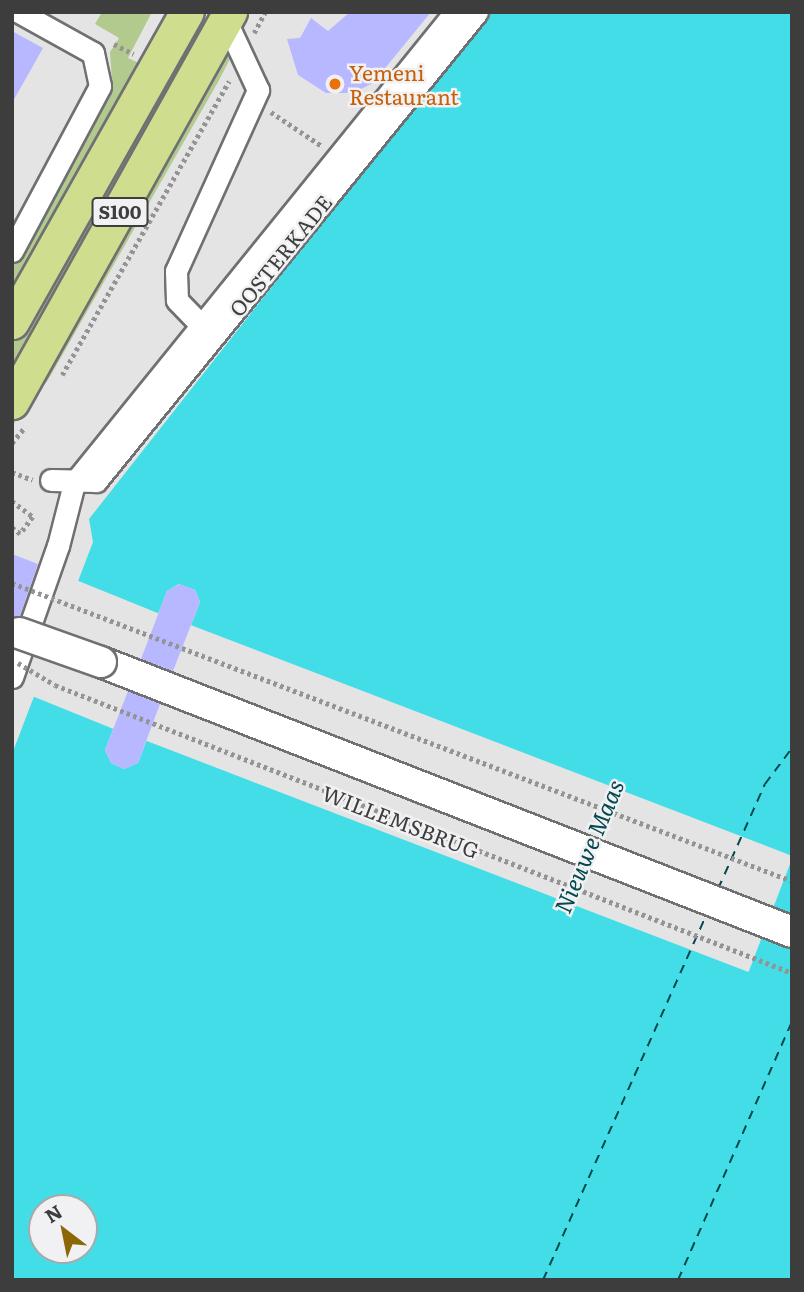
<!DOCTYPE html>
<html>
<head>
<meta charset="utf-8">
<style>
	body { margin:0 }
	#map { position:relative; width:804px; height:1292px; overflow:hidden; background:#e4e4e5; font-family:Literata,serif }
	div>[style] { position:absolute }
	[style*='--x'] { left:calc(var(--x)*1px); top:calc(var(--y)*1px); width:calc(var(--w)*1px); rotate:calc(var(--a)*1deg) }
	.green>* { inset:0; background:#b2ca8e }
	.water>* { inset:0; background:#43dde7 }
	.pier>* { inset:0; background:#e4e4e5; transform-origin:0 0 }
	.ferry>* { height:2px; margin-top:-1px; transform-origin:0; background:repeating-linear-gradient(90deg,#03494e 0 9px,transparent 0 16px) }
	.building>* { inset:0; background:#b7b8ff }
	.path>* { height:4.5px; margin-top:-2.25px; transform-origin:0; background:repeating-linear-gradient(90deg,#949495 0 3.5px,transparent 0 7px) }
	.roads { filter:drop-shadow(2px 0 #707072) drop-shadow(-2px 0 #707072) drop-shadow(0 2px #707072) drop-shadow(0 -2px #707072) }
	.street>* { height:21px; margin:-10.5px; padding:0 10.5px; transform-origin:10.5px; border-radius:10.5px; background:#fff }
	.secondary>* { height:30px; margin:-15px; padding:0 15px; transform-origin:15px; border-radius:15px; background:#fff }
	.primary>* { height:33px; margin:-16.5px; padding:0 16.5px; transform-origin:16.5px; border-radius:16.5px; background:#cfde8e }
	.path-bridge>* { height:4.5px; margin-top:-2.25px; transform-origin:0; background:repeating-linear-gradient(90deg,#949495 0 3.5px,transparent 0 7px) }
	.bridges { filter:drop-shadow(2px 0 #707072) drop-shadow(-2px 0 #707072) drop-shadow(0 2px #707072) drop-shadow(0 -2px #707072) }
	.secondary-bridge>* { height:30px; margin:-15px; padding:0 15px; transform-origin:15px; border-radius:15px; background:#fff }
	.dots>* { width:19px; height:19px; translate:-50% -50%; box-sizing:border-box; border:4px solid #f1f1f3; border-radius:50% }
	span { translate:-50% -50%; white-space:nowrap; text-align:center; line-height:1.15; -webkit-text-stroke:5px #f1f1f3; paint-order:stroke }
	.shield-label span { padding:2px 5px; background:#f1f1f3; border:2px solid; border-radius:5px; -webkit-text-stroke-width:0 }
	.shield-label { font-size:19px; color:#3d3d3d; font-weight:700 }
	.food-label { font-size:21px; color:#c56008 }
	.left { translate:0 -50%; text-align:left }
	.street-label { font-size:21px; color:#3d3d3d }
	.water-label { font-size:23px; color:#03494e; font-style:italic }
	.frame { position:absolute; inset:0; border:14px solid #3d3d3d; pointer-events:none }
	.north { position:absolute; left:28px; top:1194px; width:70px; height:70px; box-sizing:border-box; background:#f1f1f3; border:2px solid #a9a9aa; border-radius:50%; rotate:328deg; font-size:19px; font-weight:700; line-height:28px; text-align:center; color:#3d3d3d }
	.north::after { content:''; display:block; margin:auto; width:24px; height:32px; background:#8c6607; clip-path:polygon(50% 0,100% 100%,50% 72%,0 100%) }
</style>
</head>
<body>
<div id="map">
	<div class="green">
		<div style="clip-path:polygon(102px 12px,152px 12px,128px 58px,143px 65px,12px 297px,12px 261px,112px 83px,110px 52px,119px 38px,95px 24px)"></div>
		<div style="clip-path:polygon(196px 12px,207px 12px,188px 59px,12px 379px,12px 344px)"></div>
		<div style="clip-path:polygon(225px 47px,231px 57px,218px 82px,48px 380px,12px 426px,12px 416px)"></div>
	</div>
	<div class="water">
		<div style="clip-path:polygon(evenodd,488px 12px,792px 12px,792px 1280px,12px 1280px,12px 754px,93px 542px,89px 519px,488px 12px,179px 584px,195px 590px,200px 602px,138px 763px,124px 769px,111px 763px,105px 750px,167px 591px,179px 584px,488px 12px,42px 1208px,84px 1208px,84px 1250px,42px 1250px,42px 1208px)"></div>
	</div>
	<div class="pier">
		<div style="left:76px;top:580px;width:92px;height:124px;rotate:22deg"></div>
		<div style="left:188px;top:624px;width:648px;height:124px;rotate:21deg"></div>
	</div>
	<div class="ferry">
		<div style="--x:718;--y:889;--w:115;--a:-65.9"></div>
		<div style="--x:765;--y:784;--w:45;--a:-53.1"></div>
		<div style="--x:543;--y:1280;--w:402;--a:-65.9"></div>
		<div style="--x:678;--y:1280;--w:283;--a:-66.2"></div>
	</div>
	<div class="building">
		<div style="clip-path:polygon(350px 12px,431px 12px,373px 83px,353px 93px,326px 93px,298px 75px,287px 39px,300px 38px,311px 18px,328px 31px)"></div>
		<div style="clip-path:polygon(12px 31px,43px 48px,12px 103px)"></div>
		<div style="clip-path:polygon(12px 554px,38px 564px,20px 616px,12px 617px)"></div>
		<div style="clip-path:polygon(180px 584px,195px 590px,200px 602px,173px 671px,141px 659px,167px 591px)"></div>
		<div style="clip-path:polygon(128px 691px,160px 704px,138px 763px,124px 769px,111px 763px,105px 750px)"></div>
	</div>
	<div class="path">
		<div style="--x:254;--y:33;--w:24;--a:-62"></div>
		<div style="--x:114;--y:44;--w:22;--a:27"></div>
		<div style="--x:271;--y:112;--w:61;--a:33.7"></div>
		<div style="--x:62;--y:375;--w:338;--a:-60.4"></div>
		<div style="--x:12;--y:443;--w:21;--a:-51"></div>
		<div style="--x:12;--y:472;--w:22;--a:21"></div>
		<div style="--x:12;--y:501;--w:26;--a:37"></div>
		<div style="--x:33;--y:517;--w:21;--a:127"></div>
		<div style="--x:20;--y:534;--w:10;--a:-143"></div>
	</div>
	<div class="roads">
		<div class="street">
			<div style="--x:12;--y:251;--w:187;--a:-61.9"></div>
			<div style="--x:100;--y:86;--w:34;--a:-102"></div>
			<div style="--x:93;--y:53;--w:85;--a:-151"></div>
			<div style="--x:199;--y:323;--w:32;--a:-134"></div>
			<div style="--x:177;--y:300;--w:29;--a:-92"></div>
			<div style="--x:176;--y:271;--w:199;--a:-65.6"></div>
			<div style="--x:258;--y:90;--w:76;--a:-114.9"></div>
			<div style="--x:51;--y:480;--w:45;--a:1.3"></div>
			<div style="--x:96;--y:481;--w:604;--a:-50.91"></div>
			<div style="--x:12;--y:677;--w:139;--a:-70.7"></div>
			<div style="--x:58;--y:546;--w:65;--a:-75.7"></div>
			<div style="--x:74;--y:483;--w:606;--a:-51.03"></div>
		</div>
		<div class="secondary">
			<div style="--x:101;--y:662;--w:742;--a:21.34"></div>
		</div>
		<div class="primary">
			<div style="--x:12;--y:322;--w:356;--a:-60.6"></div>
			<div style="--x:12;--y:402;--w:447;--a:-60.8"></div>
		</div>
	</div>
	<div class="path-bridge">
		<div style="--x:12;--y:583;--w:835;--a:20.91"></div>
		<div style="--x:18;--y:663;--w:43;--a:30.7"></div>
		<div style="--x:55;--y:685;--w:791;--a:21.34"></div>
	</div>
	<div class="bridges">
		<div class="secondary-bridge">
			<div style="--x:19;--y:633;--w:87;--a:19.5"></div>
		</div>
	</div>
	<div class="dots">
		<div style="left:335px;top:84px;background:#e8710a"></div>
	</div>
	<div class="shield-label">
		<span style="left:120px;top:212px">S100</span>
	</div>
	<div class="food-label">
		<span class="left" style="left:349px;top:84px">Yemeni<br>Restaurant</span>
	</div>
	<div class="street-label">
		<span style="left:280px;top:255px;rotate:-51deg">OOSTERKADE</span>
		<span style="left:401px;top:821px;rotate:21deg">WILLEMSBRUG</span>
	</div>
	<div class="water-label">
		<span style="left:588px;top:846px;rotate:-67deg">Nieuwe Maas</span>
	</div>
	<div class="frame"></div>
	<div class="north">N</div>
</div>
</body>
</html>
